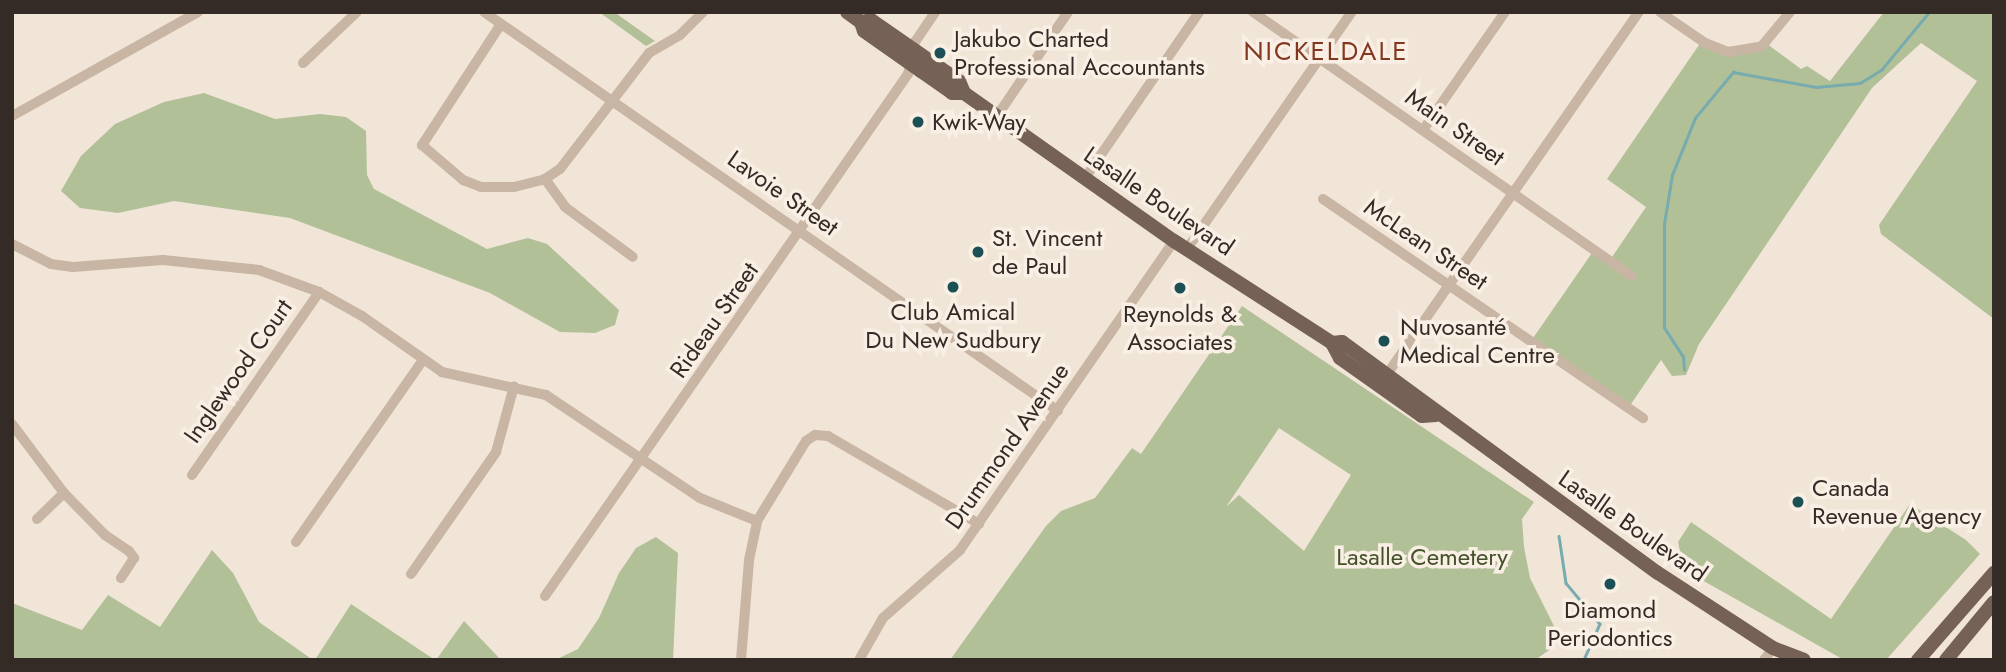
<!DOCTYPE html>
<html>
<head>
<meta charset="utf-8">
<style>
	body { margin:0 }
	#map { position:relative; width:2006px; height:672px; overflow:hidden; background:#f1e5d8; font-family:Jost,sans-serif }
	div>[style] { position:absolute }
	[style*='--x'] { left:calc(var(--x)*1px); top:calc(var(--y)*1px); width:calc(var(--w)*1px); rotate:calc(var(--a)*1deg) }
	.green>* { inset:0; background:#b2c098 }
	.stream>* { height:2.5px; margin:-1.25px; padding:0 1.25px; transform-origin:1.25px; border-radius:1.25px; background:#77abae }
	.minor>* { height:10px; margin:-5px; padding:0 5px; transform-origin:5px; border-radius:5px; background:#c9b5a4 }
	.major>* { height:14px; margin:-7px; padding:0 7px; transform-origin:7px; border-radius:7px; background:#766156 }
	.dots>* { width:19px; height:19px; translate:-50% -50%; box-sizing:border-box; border:4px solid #f9efe4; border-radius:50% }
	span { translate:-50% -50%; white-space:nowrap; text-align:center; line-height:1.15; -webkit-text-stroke:7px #f9efe4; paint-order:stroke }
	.poi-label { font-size:24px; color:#342a26 }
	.left { translate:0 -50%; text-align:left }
	.street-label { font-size:24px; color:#342a26 }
	.park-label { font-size:24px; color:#435229 }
	.neighbourhood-label { font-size:26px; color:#83371e; letter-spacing:2px }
	.frame { position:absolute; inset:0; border:14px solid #342a26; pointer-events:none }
</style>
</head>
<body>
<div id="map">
	<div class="green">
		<div style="clip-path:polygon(599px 12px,614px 12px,655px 41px,646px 46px)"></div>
		<div style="clip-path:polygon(1884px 12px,1994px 12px,1994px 319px,1881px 234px,1879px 225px,1977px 81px,1921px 43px,1872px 88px,1699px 344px,1686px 375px,1672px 376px,1661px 360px,1629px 407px,1531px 341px,1594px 250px,1610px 260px,1646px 207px,1607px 179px,1701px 42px,1712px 48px,1767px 44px,1801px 69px,1807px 66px,1830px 81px)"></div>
		<div style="clip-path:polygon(204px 93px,275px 119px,320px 114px,346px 117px,366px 131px,367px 175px,374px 189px,487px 249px,528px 238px,547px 244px,619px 310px,615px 325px,595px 333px,560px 332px,490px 293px,290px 218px,174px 201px,118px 213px,80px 208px,61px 191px,81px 156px,115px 124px,164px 102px)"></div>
		<div style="clip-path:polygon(evenodd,1242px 306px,1534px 502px,1522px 519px,1524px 547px,1530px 578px,1558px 634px,1552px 648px,1535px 660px,950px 660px,1046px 526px,1061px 511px,1095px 498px,1132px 448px,1141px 454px,1242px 306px,1279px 428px,1351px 475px,1304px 551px,1239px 495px,1226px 507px,1279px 428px)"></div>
		<div style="clip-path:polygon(1910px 504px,1966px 540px,1980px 554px,1886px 660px,1844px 660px,1686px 571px,1681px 556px,1678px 542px,1691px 522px,1831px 619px)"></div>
		<div style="clip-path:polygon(656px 537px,678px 553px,673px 660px,555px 660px,578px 649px,599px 618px,619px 573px,636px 548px)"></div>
		<div style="clip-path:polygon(212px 550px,233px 573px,259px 622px,313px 660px,12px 660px,12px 603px,82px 630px,108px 595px,160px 627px)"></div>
		<div style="clip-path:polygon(351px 604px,435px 660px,315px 660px)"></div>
		<div style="clip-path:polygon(464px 621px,501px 660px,436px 660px)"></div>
	</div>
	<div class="stream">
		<div style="--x:1684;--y:370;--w:13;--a:-94"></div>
		<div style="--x:1683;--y:357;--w:35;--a:-123"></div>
		<div style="--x:1664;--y:328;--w:104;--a:-90"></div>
		<div style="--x:1664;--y:224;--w:50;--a:-80.7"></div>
		<div style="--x:1672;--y:175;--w:61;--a:-68"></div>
		<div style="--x:1695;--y:118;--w:60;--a:-50.4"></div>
		<div style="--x:1733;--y:72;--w:84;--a:10.2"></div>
		<div style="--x:1816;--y:87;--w:44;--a:-5.2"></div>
		<div style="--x:1860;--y:83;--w:26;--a:-32"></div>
		<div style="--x:1882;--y:69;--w:74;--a:-50.5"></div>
		<div style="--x:1559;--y:536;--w:48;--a:81.5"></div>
		<div style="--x:1566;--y:583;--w:53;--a:50.3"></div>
		<div style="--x:1600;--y:624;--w:39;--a:114"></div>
	</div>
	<div class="minor">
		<div style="--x:484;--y:12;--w:699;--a:34.8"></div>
		<div style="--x:1253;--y:12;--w:462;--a:34.9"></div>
		<div style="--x:1660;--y:12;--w:55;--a:34.6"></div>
		<div style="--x:1705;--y:43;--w:26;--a:21"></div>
		<div style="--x:1729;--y:52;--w:34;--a:-10"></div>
		<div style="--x:1762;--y:46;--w:44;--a:-50.5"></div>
		<div style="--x:501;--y:24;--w:145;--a:123.1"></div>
		<div style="--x:422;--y:145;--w:54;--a:40.5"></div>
		<div style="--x:463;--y:180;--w:19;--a:21"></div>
		<div style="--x:481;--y:187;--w:33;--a:0"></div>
		<div style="--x:514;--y:187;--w:32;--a:-14"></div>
		<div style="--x:545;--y:179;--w:18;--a:-34"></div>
		<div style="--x:560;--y:169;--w:146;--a:-52.5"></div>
		<div style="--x:649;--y:53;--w:36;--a:-30"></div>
		<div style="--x:680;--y:35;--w:33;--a:-45"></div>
		<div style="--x:303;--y:63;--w:74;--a:-43.4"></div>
		<div style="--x:12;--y:116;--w:213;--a:-29.2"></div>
		<div style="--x:997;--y:116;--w:126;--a:-55.7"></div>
		<div style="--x:1423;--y:130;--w:144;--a:-55.2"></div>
		<div style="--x:1085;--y:178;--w:201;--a:-55.5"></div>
		<div style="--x:545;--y:179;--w:34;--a:54"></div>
		<div style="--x:565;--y:207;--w:84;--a:36.3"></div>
		<div style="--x:1323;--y:199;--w:388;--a:34.4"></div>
		<div style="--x:12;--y:244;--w:44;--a:27.1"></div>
		<div style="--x:51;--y:264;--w:22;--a:8"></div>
		<div style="--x:73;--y:267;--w:90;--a:-4.4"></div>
		<div style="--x:163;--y:260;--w:97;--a:5.9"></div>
		<div style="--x:259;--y:270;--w:64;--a:20.1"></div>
		<div style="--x:319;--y:292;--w:49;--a:29.2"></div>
		<div style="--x:362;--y:316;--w:98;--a:35"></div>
		<div style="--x:442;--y:372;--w:107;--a:12.5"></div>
		<div style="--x:546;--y:395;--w:185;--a:33.8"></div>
		<div style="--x:700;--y:498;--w:61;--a:22"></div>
		<div style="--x:1187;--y:249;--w:289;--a:-55.2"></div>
		<div style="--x:1383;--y:380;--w:448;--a:-55.2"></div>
		<div style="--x:12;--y:424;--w:86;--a:53"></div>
		<div style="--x:64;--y:493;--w:59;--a:45.7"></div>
		<div style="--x:105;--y:535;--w:29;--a:34"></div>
		<div style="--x:129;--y:551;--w:9;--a:54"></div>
		<div style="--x:134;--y:558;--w:24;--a:123"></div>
		<div style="--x:192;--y:475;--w:223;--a:-55.2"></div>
		<div style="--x:37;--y:519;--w:37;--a:-44"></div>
		<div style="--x:296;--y:542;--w:222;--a:-55.1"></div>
		<div style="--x:411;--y:574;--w:149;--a:-55.1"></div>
		<div style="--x:496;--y:452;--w:68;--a:-74.7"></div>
		<div style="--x:545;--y:596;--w:636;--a:-55.19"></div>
		<div style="--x:908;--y:74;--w:33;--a:-78"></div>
		<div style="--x:915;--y:42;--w:36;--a:-56"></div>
		<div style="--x:741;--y:660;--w:100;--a:-85.4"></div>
		<div style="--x:749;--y:560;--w:40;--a:-78"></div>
		<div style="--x:757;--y:521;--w:94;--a:-58.5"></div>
		<div style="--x:806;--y:441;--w:11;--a:-34"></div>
		<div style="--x:815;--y:435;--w:13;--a:4"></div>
		<div style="--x:828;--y:436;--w:175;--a:30.2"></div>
		<div style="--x:859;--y:660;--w:48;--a:-60.3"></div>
		<div style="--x:883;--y:618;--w:103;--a:-41.4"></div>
		<div style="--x:960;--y:550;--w:376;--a:-55.3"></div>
		<div style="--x:1764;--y:660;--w:15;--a:-53"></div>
	</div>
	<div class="major">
		<div style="--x:847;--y:12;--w:17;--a:36"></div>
		<div style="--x:861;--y:22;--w:9;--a:72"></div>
		<div style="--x:864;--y:31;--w:70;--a:35.1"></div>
		<div style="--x:921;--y:71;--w:38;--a:35"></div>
		<div style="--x:952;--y:93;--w:12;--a:0"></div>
		<div style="--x:861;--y:22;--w:10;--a:-11"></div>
		<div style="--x:871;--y:20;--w:107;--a:34.7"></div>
		<div style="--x:959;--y:81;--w:13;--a:67"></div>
		<div style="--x:964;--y:93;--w:257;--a:35.2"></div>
		<div style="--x:1174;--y:241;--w:188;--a:32.8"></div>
		<div style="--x:1332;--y:343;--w:17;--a:62"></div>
		<div style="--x:1340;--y:358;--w:100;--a:35.3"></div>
		<div style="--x:1422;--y:416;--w:14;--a:-4"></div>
		<div style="--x:1332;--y:343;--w:10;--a:-6"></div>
		<div style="--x:1342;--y:342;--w:391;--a:36.2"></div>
		<div style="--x:1658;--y:573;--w:137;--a:33.1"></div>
		<div style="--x:1773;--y:648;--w:33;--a:21"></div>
		<div style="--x:1918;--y:660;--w:116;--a:-48.9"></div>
		<div style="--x:1946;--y:660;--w:75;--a:-50.4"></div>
	</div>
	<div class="dots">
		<div style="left:940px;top:53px;background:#1b5156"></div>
		<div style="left:918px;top:122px;background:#1b5156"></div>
		<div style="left:978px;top:252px;background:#1b5156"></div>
		<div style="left:953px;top:287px;background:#1b5156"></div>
		<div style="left:1180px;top:288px;background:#1b5156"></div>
		<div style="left:1384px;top:341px;background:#1b5156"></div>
		<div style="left:1798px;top:502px;background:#1b5156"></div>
		<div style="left:1610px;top:584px;background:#1b5156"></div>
	</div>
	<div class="poi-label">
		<span class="left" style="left:954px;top:53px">Jakubo Charted<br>Professional Accountants</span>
		<span class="left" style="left:932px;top:122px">Kwik-Way</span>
		<span class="left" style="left:992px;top:252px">St. Vincent<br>de Paul</span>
		<span style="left:953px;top:326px">Club Amical<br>Du New Sudbury</span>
		<span style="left:1180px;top:328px">Reynolds &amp;<br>Associates</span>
		<span class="left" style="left:1400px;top:341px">Nuvosanté<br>Medical Centre</span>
		<span class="left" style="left:1812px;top:502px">Canada<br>Revenue Agency</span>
		<span style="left:1610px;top:624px">Diamond<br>Periodontics</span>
	</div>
	<div class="street-label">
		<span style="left:1455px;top:127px;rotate:35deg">Main Street</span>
		<span style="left:783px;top:193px;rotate:35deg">Lavoie Street</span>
		<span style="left:1159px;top:201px;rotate:34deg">Lasalle Boulevard</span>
		<span style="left:1426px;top:244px;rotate:34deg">McLean Street</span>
		<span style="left:714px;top:320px;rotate:-55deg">Rideau Street</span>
		<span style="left:238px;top:371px;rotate:-55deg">Inglewood Court</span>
		<span style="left:1007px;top:446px;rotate:-55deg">Drummond Avenue</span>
		<span style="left:1633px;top:526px;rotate:35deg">Lasalle Boulevard</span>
	</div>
	<div class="park-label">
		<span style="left:1422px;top:557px">Lasalle Cemetery</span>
	</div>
	<div class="neighbourhood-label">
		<span style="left:1326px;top:52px">NICKELDALE</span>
	</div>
	<div class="frame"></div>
</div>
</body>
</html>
